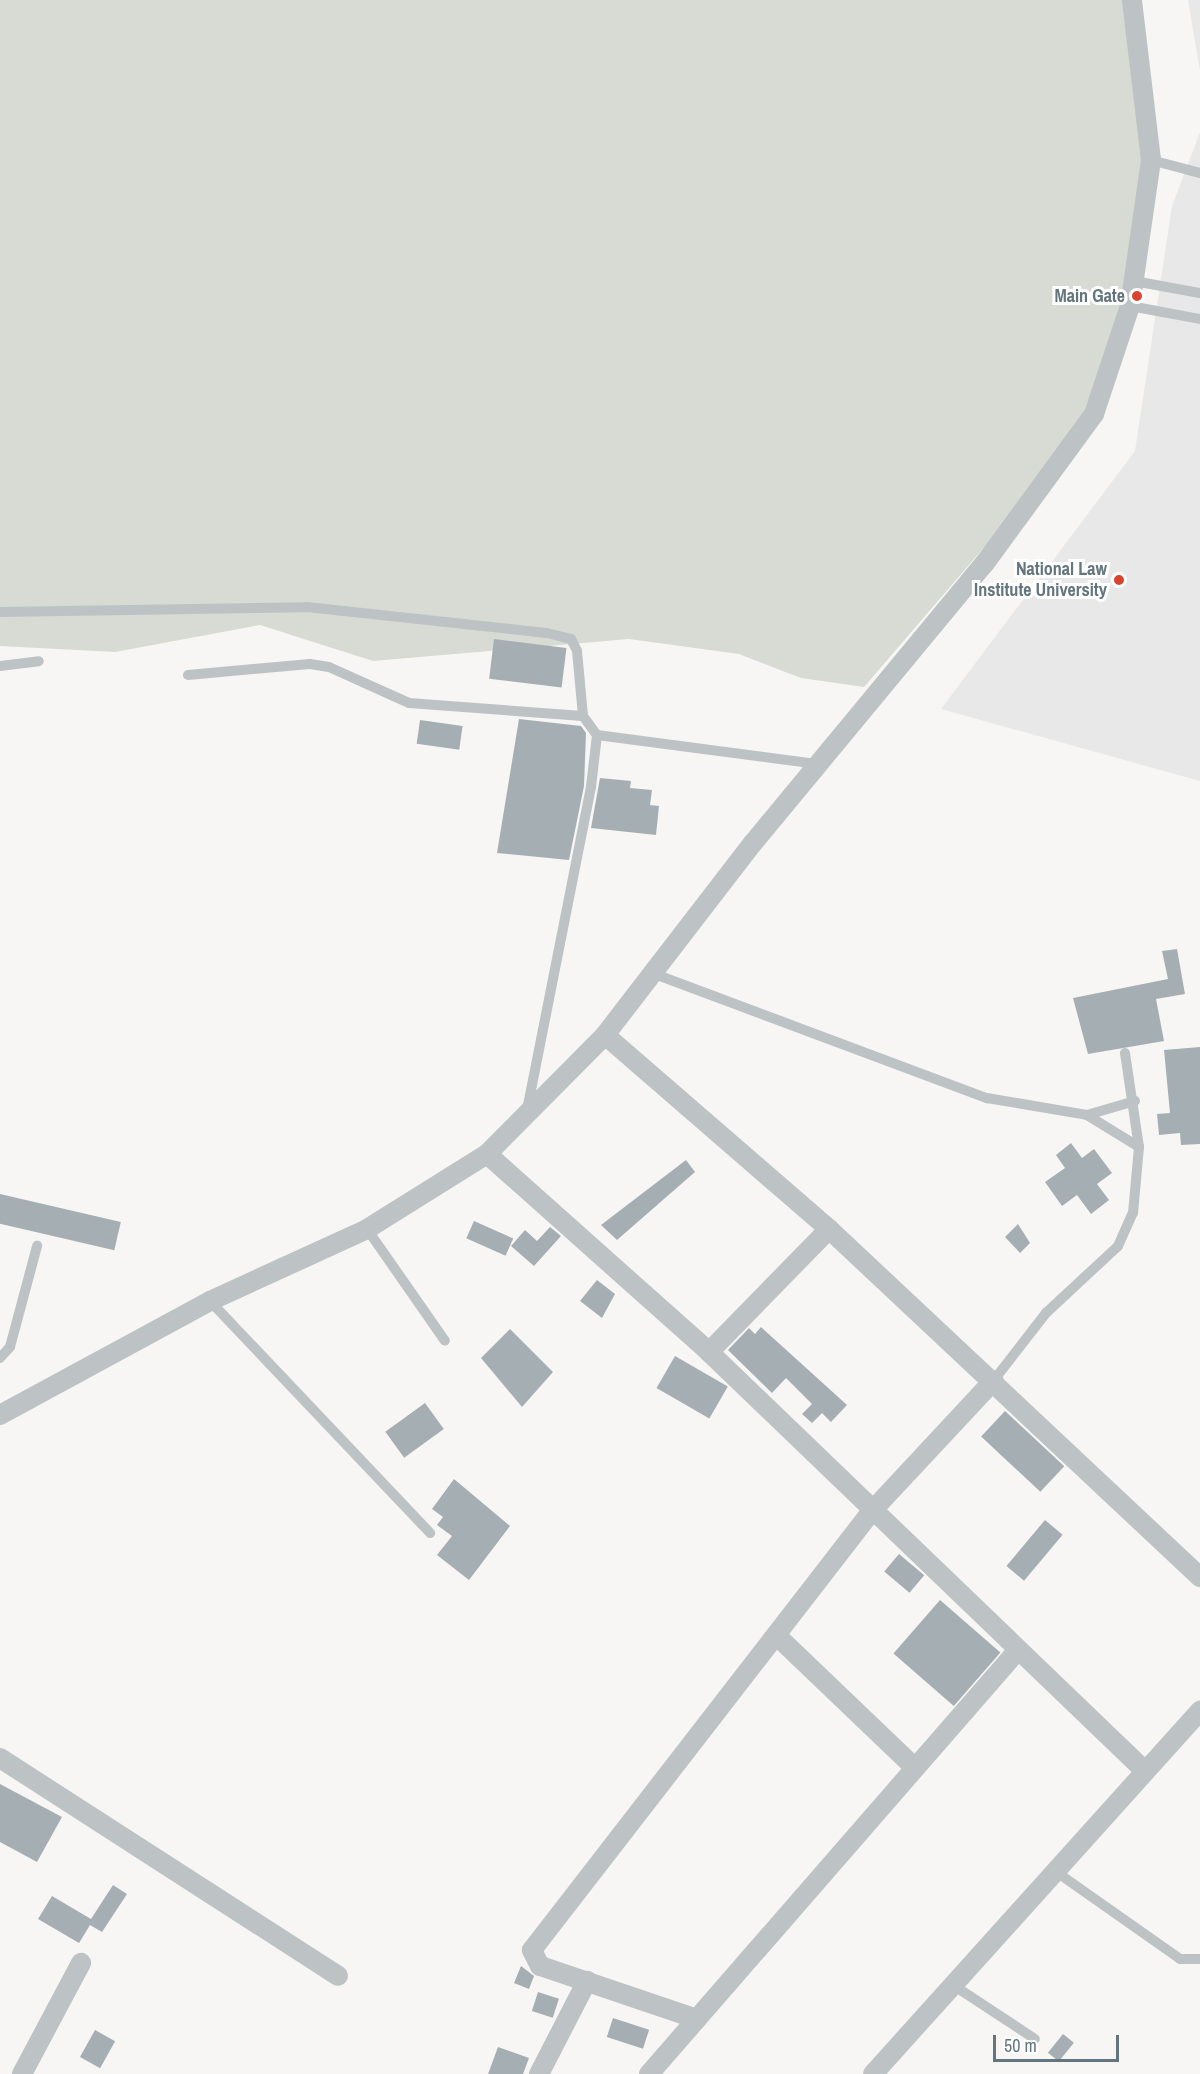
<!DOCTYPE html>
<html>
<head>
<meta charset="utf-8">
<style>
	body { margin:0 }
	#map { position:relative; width:1200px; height:2074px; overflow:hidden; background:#f7f6f4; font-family:"Archivo Narrow",sans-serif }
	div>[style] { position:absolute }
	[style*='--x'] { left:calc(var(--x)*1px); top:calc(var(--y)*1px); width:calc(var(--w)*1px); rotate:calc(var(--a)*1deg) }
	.built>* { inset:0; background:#e7e8e7 }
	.green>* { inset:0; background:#d7dbd3 }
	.building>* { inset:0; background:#a5afb3; transform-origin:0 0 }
	.lane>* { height:10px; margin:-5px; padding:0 5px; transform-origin:5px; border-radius:5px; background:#bdc3c5 }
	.street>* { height:20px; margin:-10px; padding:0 10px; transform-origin:10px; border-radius:10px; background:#bdc3c5 }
	.dots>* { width:16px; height:16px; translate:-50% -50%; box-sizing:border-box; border:3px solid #fff; border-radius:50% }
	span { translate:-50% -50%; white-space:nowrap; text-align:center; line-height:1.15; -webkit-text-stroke:6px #fff; paint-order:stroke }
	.poi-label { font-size:18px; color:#63757d; font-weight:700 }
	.right { translate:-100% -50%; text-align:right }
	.scale { position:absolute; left:993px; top:2035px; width:126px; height:27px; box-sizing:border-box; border:3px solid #63757d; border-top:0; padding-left:8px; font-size:18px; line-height:21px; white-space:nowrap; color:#63757d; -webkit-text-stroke:4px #fff; paint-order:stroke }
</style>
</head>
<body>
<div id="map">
	<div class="built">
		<div style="clip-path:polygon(1188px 0,1200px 0,1200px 71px)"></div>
		<div style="clip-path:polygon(1200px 132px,1200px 781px,941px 709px,1135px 451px,1172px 206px)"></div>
	</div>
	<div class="green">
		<div style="clip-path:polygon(0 0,1126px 0,1153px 127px,1128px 319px,1080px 419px,987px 544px,864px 687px,801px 678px,739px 654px,629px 639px,373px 661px,260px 625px,115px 652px,0 646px)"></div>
	</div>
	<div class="building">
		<div style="left:494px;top:639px;width:73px;height:40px;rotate:7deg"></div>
		<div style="clip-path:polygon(519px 719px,581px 726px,586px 733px,584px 786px,569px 860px,497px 853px)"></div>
		<div style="left:420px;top:720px;width:43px;height:24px;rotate:8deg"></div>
		<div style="clip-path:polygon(600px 778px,631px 781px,630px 788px,652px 790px,650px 805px,659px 806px,656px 835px,591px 828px)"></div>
		<div style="clip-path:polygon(1177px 949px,1185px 994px,1156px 999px,1164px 1041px,1088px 1054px,1073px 998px,1168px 979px,1162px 951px)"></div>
		<div style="clip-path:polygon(1200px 1047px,1200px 1144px,1181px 1145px,1180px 1133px,1159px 1135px,1157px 1114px,1170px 1113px,1164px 1050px)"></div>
		<div style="clip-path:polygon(1071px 1143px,1082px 1158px,1094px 1149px,1112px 1173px,1097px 1184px,1109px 1200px,1091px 1214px,1077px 1195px,1062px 1206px,1045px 1182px,1065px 1168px,1056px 1155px)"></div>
		<div style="clip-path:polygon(686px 1160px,695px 1172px,617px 1240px,601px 1225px)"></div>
		<div style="left:0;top:1194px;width:124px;height:29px;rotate:13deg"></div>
		<div style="left:474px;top:1221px;width:43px;height:19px;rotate:24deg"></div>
		<div style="clip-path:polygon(1018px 1224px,1030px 1243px,1020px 1253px,1005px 1237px)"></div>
		<div style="clip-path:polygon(550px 1227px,561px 1236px,534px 1266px,511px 1246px,525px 1230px,537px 1241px)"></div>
		<div style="clip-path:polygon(597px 1280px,615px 1294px,602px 1318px,580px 1301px)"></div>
		<div style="clip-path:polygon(761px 1327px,847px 1405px,831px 1422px,822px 1413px,812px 1423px,802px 1414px,812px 1404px,786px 1378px,772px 1393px,728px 1350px,749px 1328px,755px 1334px)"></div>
		<div style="clip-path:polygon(510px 1329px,553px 1372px,522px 1407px,481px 1358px)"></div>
		<div style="left:675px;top:1356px;width:61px;height:37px;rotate:30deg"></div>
		<div style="left:425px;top:1403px;width:32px;height:49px;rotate:54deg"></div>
		<div style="left:1005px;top:1411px;width:81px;height:35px;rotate:43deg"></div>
		<div style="clip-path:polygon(454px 1479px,510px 1526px,469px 1580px,437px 1555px,452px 1536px,437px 1525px,443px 1517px,432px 1509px)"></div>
		<div style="left:1045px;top:1520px;width:23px;height:60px;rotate:40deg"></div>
		<div style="left:899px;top:1554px;width:33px;height:23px;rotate:40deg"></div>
		<div style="left:940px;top:1600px;width:80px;height:71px;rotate:41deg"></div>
		<div style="clip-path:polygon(0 1784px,62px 1817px,37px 1862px,0 1842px)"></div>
		<div style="clip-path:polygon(113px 1885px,127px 1894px,102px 1932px,90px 1925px,79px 1943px,38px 1919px,52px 1896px,91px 1919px)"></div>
		<div style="clip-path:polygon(521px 1966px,534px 1976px,529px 1989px,514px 1983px)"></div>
		<div style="left:538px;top:1992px;width:22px;height:20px;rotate:18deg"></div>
		<div style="left:613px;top:2018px;width:38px;height:20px;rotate:18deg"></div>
		<div style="left:95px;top:2030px;width:23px;height:31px;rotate:29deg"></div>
		<div style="left:1063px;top:2034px;width:14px;height:24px;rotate:39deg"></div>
		<div style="clip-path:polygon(498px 2047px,529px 2058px,523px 2074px,488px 2074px)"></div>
	</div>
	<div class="lane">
		<div style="--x:1151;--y:160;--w:51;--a:14.9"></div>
		<div style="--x:1134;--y:281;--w:67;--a:10.3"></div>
		<div style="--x:1130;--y:306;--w:71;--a:10.5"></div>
		<div style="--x:0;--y:612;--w:307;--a:-0.9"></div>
		<div style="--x:307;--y:607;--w:241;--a:6.2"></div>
		<div style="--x:547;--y:633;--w:25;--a:14"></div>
		<div style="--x:571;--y:639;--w:13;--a:63"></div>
		<div style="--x:577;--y:651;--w:65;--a:84.7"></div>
		<div style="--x:0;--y:666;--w:39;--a:-7"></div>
		<div style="--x:188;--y:675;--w:122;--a:-5.2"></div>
		<div style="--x:310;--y:664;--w:19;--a:9"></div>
		<div style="--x:329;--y:667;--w:88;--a:24.2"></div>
		<div style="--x:409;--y:703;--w:174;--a:4.3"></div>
		<div style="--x:583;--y:716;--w:24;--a:54"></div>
		<div style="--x:597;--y:735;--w:52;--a:96.6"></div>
		<div style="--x:591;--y:787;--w:325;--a:101.2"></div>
		<div style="--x:597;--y:735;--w:223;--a:7.5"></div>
		<div style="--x:652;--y:973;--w:358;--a:20.5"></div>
		<div style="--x:987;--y:1098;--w:101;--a:9.6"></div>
		<div style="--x:1087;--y:1115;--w:50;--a:-16.3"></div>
		<div style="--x:1087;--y:1115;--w:61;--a:31.6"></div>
		<div style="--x:367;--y:1229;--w:136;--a:55.1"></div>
		<div style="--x:210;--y:1301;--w:320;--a:46.5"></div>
		<div style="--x:0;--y:1358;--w:15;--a:-48"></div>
		<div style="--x:10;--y:1347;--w:105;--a:-75"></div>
		<div style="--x:994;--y:1380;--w:85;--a:-52.2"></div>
		<div style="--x:1046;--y:1313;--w:98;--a:-42.9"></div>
		<div style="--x:1118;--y:1246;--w:36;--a:-66"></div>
		<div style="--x:1133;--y:1213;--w:66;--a:-84.8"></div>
		<div style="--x:1139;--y:1147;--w:95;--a:-98.5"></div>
		<div style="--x:1055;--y:1871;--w:153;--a:35.1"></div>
		<div style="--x:1180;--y:1959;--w:20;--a:0"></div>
		<div style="--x:953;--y:1985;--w:98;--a:33.4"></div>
	</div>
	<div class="street">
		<div style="--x:605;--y:1035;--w:296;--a:40.9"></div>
		<div style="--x:829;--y:1229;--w:509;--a:43.17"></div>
		<div style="--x:487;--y:1154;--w:297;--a:41.7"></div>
		<div style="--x:709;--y:1352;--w:605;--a:43.86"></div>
		<div style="--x:709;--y:1352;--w:172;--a:-45.7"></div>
		<div style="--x:0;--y:1415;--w:239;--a:-28.5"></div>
		<div style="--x:210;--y:1301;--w:173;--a:-24.6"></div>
		<div style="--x:367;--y:1229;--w:142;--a:-32"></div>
		<div style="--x:487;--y:1154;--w:168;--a:-45.2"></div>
		<div style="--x:605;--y:1035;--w:242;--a:-52.4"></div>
		<div style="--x:753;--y:843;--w:364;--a:-50.4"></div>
		<div style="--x:985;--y:563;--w:185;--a:-53.8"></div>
		<div style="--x:1094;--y:414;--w:114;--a:-71.6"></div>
		<div style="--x:1130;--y:306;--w:148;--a:-81.8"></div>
		<div style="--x:1151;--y:160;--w:161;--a:-96.8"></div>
		<div style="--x:776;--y:1635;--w:192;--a:43.7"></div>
		<div style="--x:0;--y:1758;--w:402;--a:32.8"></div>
		<div style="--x:697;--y:2019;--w:166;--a:-161.3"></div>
		<div style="--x:540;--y:1966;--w:18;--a:-117"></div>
		<div style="--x:532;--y:1950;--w:554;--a:-52.26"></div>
		<div style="--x:871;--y:1512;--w:180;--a:-47"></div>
		<div style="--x:22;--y:2074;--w:126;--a:-62"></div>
		<div style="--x:539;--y:2074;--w:105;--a:-62.7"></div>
		<div style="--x:649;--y:2074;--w:562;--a:-48.97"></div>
		<div style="--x:873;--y:2074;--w:489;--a:-48"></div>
	</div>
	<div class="dots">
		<div style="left:1137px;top:296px;background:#db432f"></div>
		<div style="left:1119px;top:580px;background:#db432f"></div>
	</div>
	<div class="poi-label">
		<span class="right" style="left:1125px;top:296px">Main Gate</span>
		<span class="right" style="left:1107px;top:580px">National Law<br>Institute University</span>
	</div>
	<div class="scale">50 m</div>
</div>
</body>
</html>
